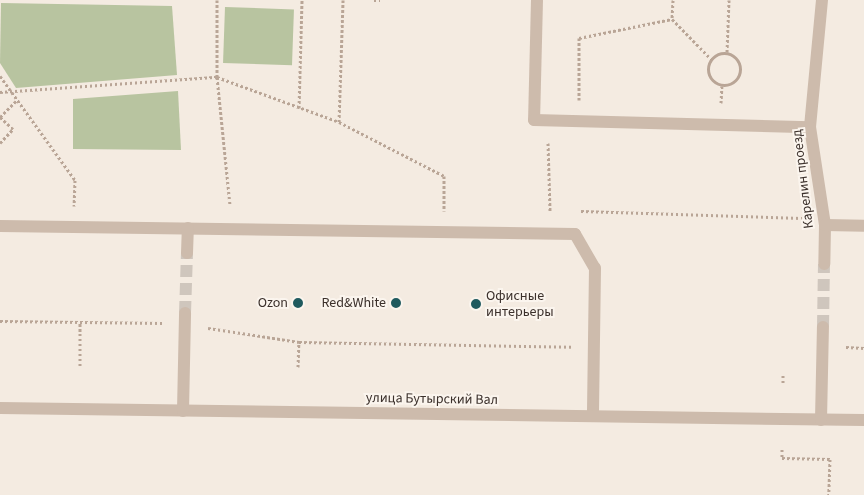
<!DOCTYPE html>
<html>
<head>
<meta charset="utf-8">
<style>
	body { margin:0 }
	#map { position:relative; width:864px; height:495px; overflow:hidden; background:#f4ebe1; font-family:"Source Sans 3",sans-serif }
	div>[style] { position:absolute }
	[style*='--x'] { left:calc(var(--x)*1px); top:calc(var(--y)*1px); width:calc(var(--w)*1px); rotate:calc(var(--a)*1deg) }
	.green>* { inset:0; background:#b8c4a0; transform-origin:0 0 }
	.minor-tunnel>* { height:12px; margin-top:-6px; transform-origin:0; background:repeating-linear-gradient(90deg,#cfc6bd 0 12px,transparent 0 18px) }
	.path>* { height:3px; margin-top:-1.5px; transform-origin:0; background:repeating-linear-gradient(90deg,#b9a596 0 2.5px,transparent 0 5px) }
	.path>.ring { margin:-1.5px; padding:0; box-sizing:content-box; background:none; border:3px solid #b9a596; border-radius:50% }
	.minor>* { height:12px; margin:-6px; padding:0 6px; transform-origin:6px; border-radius:6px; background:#cdbbac }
	.dots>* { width:14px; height:14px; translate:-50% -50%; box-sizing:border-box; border:2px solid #fbf5ee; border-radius:50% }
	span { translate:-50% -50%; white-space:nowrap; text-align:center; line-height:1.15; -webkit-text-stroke:4px #fbf5ee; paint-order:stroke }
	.street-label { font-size:14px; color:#3b302b }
	.poi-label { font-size:14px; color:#3b302b }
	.left { translate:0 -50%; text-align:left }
	.right { translate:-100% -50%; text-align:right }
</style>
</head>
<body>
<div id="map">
	<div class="green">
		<div style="clip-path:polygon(1px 3px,172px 6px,177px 75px,16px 88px,0 63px)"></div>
		<div style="left:225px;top:7px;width:69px;height:56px;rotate:2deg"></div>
		<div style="clip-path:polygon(178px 91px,181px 150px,73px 149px,73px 99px)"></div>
	</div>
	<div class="minor-tunnel">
		<div style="--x:185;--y:313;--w:60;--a:-88.1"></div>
		<div style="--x:823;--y:327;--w:63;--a:-89.1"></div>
	</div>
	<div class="path">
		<div style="--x:217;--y:0;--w:77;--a:90"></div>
		<div style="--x:217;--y:77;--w:130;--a:84.2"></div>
		<div style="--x:374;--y:0;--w:6;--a:0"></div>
		<div style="--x:673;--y:0;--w:19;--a:93"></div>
		<div style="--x:672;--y:19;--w:57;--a:45.7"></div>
		<div style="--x:727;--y:52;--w:52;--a:-87.8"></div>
		<div class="ring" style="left:708px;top:53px;width:29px;height:29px"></div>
		<div style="--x:0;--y:76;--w:128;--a:54.2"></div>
		<div style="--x:75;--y:180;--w:26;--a:92"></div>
		<div style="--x:0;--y:92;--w:218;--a:-4"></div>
		<div style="--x:217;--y:77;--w:130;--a:20.2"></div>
		<div style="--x:339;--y:122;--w:118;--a:27.2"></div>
		<div style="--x:444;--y:176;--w:35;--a:90"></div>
		<div style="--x:579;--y:100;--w:62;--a:-90"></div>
		<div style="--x:579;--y:38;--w:95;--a:-11.5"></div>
		<div style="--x:721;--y:103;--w:17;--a:-87"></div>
		<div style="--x:299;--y:108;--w:108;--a:-88.4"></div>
		<div style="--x:0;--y:117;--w:24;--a:-45"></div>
		<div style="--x:339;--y:122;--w:122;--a:-88.1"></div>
		<div style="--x:0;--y:143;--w:19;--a:-47"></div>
		<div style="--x:13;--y:129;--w:18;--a:-137"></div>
		<div style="--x:548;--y:143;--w:69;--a:88.3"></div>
		<div style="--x:581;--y:211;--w:221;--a:1.8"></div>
		<div style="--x:0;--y:321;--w:162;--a:0.7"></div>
		<div style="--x:208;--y:328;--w:92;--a:8.7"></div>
		<div style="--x:299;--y:342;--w:274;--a:1"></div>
		<div style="--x:846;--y:347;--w:18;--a:3"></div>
		<div style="--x:80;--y:366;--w:44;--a:-90"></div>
		<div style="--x:298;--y:367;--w:25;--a:-88"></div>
		<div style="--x:783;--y:375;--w:8;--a:90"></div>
		<div style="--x:782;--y:449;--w:9;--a:90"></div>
		<div style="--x:782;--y:458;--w:48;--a:1.2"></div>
		<div style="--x:830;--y:459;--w:36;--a:92"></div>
	</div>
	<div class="minor">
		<div style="--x:537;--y:0;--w:120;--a:91.4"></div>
		<div style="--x:534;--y:120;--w:276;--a:1.5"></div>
		<div style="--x:822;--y:0;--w:128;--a:95.4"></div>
		<div style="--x:810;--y:127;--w:99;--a:81.3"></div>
		<div style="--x:825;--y:225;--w:39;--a:91"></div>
		<div style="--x:825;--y:225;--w:39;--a:1"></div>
		<div style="--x:0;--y:226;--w:575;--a:0.8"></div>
		<div style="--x:575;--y:234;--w:39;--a:60"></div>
		<div style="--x:595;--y:268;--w:148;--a:90.8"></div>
		<div style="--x:187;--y:253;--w:25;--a:-88"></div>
		<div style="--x:0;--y:408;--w:864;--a:0.8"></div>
		<div style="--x:183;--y:411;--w:98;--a:-88.8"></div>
		<div style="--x:821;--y:420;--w:93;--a:-88.8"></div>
	</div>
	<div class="dots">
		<div style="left:298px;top:303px;background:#1f5a5e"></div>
		<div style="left:396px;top:303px;background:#1f5a5e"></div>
		<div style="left:476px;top:304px;background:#1f5a5e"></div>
	</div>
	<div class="street-label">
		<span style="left:803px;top:179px;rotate:-97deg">Карелин проезд</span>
		<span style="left:432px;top:399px;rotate:1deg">улица Бутырский Вал</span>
	</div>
	<div class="poi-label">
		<span class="left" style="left:486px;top:304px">Офисные<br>интерьеры</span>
		<span class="right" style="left:288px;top:303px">Ozon</span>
		<span class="right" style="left:386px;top:303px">Red&amp;White</span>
	</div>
</div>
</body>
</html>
